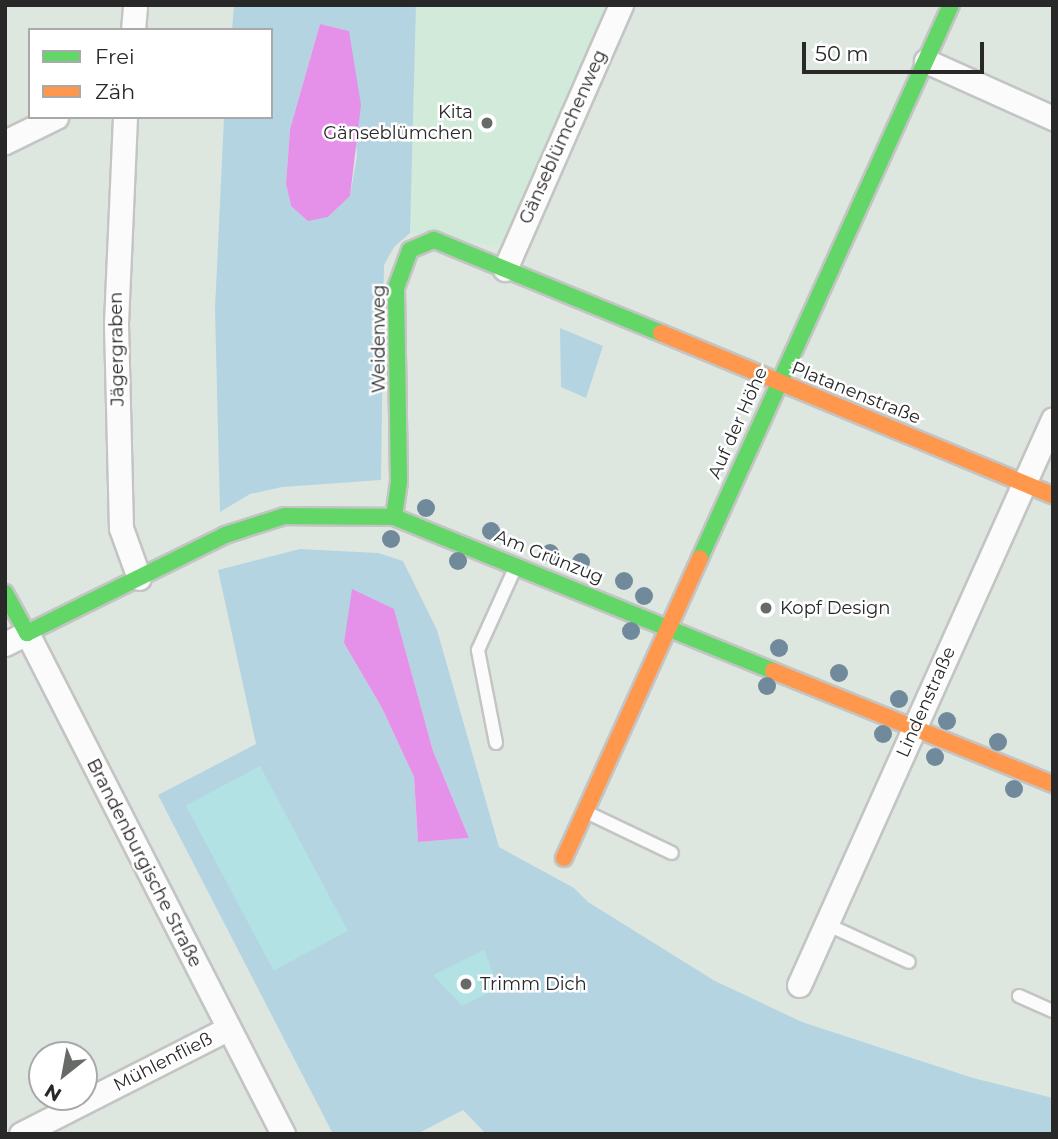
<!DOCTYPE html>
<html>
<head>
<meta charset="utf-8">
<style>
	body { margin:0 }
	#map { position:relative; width:1058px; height:1139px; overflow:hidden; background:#dde7e0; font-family:Montserrat,sans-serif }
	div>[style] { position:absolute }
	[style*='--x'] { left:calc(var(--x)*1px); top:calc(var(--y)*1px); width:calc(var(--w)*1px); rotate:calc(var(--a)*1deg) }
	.education>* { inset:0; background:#d1eada }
	.green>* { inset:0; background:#b5d4e1 }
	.pitch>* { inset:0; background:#b3e2e5; transform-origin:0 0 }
	.water>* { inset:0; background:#e691e9 }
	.roads { filter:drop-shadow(2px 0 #c3c4c3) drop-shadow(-2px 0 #c3c4c3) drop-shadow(0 2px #c3c4c3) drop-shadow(0 -2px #c3c4c3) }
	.lane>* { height:12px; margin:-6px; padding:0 6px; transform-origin:6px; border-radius:6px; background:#fafbfa }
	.street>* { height:23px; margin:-11.5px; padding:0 11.5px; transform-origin:11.5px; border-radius:11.5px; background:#fafbfa }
	.fast>* { height:16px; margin:-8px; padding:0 8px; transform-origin:8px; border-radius:8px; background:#63d668 }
	.slow>* { height:16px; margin:-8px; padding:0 8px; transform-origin:8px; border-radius:8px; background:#ff974d }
	.trees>* { width:18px; height:18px; margin:-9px; border-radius:50%; background:#718a9b }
	.dots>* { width:19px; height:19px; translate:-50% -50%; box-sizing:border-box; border:4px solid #fff; border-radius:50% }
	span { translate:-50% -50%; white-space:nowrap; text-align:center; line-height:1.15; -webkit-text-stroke:5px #fff; paint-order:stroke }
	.poi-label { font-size:18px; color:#282828 }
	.right { translate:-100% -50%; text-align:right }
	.left { translate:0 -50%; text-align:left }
	.street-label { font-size:18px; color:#282828 }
	.frame { position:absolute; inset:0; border:7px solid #282828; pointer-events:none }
	.legend { position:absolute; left:28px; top:28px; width:245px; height:91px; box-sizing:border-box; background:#fff; border:2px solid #a9a9a9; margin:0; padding:9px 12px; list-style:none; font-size:21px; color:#282828 }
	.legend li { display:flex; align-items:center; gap:14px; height:35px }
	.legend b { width:35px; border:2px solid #a9a9a9 }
	.north { position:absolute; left:28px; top:1041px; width:70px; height:70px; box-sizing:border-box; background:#fff; border:2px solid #a9a9a9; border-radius:50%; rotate:211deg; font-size:19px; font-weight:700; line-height:28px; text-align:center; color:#282828 }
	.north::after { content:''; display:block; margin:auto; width:24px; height:32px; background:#676b68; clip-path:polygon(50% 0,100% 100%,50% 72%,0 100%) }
	.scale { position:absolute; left:802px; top:42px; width:182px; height:32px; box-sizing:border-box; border:4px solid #282828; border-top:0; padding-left:9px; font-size:21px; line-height:24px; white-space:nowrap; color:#282828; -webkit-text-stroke:5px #fff; paint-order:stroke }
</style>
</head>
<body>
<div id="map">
	<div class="education">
		<div style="clip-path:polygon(416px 5px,611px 5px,509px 237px,496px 246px,410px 233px)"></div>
	</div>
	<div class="green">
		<div style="clip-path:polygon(evenodd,234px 5px,416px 5px,410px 233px,394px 247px,384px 265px,381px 480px,282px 487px,250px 494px,220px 512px,215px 309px,224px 117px,271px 117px,271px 30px,232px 30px,234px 5px,320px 24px,348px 31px,357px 156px,350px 196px,328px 217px,291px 206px,286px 184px,290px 129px,320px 24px)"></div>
		<div style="clip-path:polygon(560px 328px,603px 346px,586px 398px,561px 387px)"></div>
		<div style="clip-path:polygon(evenodd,300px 549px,378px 553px,403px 561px,437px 630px,499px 847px,574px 888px,588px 902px,715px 981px,802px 1022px,973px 1078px,1053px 1098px,1053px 1134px,486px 1134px,463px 1110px,417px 1134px,333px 1134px,158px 795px,256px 744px,218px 570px,300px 549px,394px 609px,433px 751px,469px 838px,418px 842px,414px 777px,382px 708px,344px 643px,394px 609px)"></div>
	</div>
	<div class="pitch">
		<div style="left:260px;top:766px;width:187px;height:84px;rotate:62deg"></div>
		<div style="clip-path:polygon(484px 950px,493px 973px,490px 992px,462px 1006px,433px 975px)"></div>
	</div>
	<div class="water">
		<div style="clip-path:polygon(320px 24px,349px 31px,361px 105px,350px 196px,328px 217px,308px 221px,291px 206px,286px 184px,290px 129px)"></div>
		<div style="clip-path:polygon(352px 589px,394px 609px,433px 751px,469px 838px,418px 842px,414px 777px,382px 708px,344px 643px)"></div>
	</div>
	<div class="roads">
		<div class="lane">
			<div style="--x:496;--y:743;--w:95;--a:-101"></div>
			<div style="--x:478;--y:650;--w:90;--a:-65.7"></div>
			<div style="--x:586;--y:812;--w:95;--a:25.5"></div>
			<div style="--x:826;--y:924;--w:91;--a:24.6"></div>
			<div style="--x:1019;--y:996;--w:37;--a:24"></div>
		</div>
		<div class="street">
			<div style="--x:133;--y:30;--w:25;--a:-85"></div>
			<div style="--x:926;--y:61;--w:139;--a:24.2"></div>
			<div style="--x:125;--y:117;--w:207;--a:92.5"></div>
			<div style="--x:116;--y:324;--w:204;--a:88.6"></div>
			<div style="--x:121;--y:528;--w:53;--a:70.2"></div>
			<div style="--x:5;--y:142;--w:57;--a:-26.1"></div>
			<div style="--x:505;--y:269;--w:288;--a:-66.3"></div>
			<div style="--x:5;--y:644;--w:25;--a:-27"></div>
			<div style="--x:27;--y:633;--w:563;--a:62.93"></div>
			<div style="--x:799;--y:985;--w:620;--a:-65.83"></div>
			<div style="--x:21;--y:1134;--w:233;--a:-27"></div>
		</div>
		<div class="fast">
			<div style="--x:394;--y:517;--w:36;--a:-82"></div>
			<div style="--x:399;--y:481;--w:193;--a:-90.9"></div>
			<div style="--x:396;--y:288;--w:40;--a:-69.8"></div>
			<div style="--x:410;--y:250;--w:26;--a:-23"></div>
			<div style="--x:434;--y:240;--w:245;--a:22.3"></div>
			<div style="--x:700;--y:558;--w:607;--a:-65.59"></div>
			<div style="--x:5;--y:593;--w:46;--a:61.2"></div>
			<div style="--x:27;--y:633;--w:221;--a:-26.3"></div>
			<div style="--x:225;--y:535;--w:63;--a:-17.6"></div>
			<div style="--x:285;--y:516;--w:109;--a:0.5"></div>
			<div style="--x:394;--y:517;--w:409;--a:22.1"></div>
		</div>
		<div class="slow">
			<div style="--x:661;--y:333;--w:424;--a:22.5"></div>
			<div style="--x:773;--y:671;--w:302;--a:22"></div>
			<div style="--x:564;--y:858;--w:329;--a:-65.6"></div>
		</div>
	</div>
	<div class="trees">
		<div style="left:426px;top:508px"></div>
		<div style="left:491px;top:531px"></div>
		<div style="left:391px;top:539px"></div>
		<div style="left:550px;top:553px"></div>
		<div style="left:458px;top:561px"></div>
		<div style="left:581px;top:562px"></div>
		<div style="left:624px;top:581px"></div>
		<div style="left:644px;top:596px"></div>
		<div style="left:631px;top:631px"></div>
		<div style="left:779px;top:648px"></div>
		<div style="left:839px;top:673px"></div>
		<div style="left:767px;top:686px"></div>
		<div style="left:899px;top:699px"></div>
		<div style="left:947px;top:721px"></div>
		<div style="left:883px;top:734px"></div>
		<div style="left:998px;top:742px"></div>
		<div style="left:935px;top:757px"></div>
		<div style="left:1014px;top:789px"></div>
	</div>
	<div class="dots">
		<div style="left:487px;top:123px;background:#676b68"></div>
		<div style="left:766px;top:608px;background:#676b68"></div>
		<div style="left:466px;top:984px;background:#676b68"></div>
	</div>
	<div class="poi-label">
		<span class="right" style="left:473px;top:123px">Kita<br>Gänseblümchen</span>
		<span class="left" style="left:780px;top:608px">Kopf Design</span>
		<span class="left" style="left:480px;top:984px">Trimm Dich</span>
	</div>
	<div class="street-label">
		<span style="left:563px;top:137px;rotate:-66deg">Gänseblümchenweg</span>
		<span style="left:379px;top:339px;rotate:-90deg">Weidenweg</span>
		<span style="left:117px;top:349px;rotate:-91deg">Jägergraben</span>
		<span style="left:856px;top:393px;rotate:22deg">Platanenstraße</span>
		<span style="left:738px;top:423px;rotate:-66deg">Auf der Höhe</span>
		<span style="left:549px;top:557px;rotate:22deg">Am Grünzug</span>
		<span style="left:926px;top:702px;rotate:-66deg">Lindenstraße</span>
		<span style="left:144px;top:863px;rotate:63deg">Brandenburgische Straße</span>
		<span style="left:163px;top:1062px;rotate:-27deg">Mühlenfließ</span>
	</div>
	<div class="frame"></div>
	<ul class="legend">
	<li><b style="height:9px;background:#63d668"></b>Frei</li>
	<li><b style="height:9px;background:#ff974d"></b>Zäh</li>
	</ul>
	<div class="north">N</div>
	<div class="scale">50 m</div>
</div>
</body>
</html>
